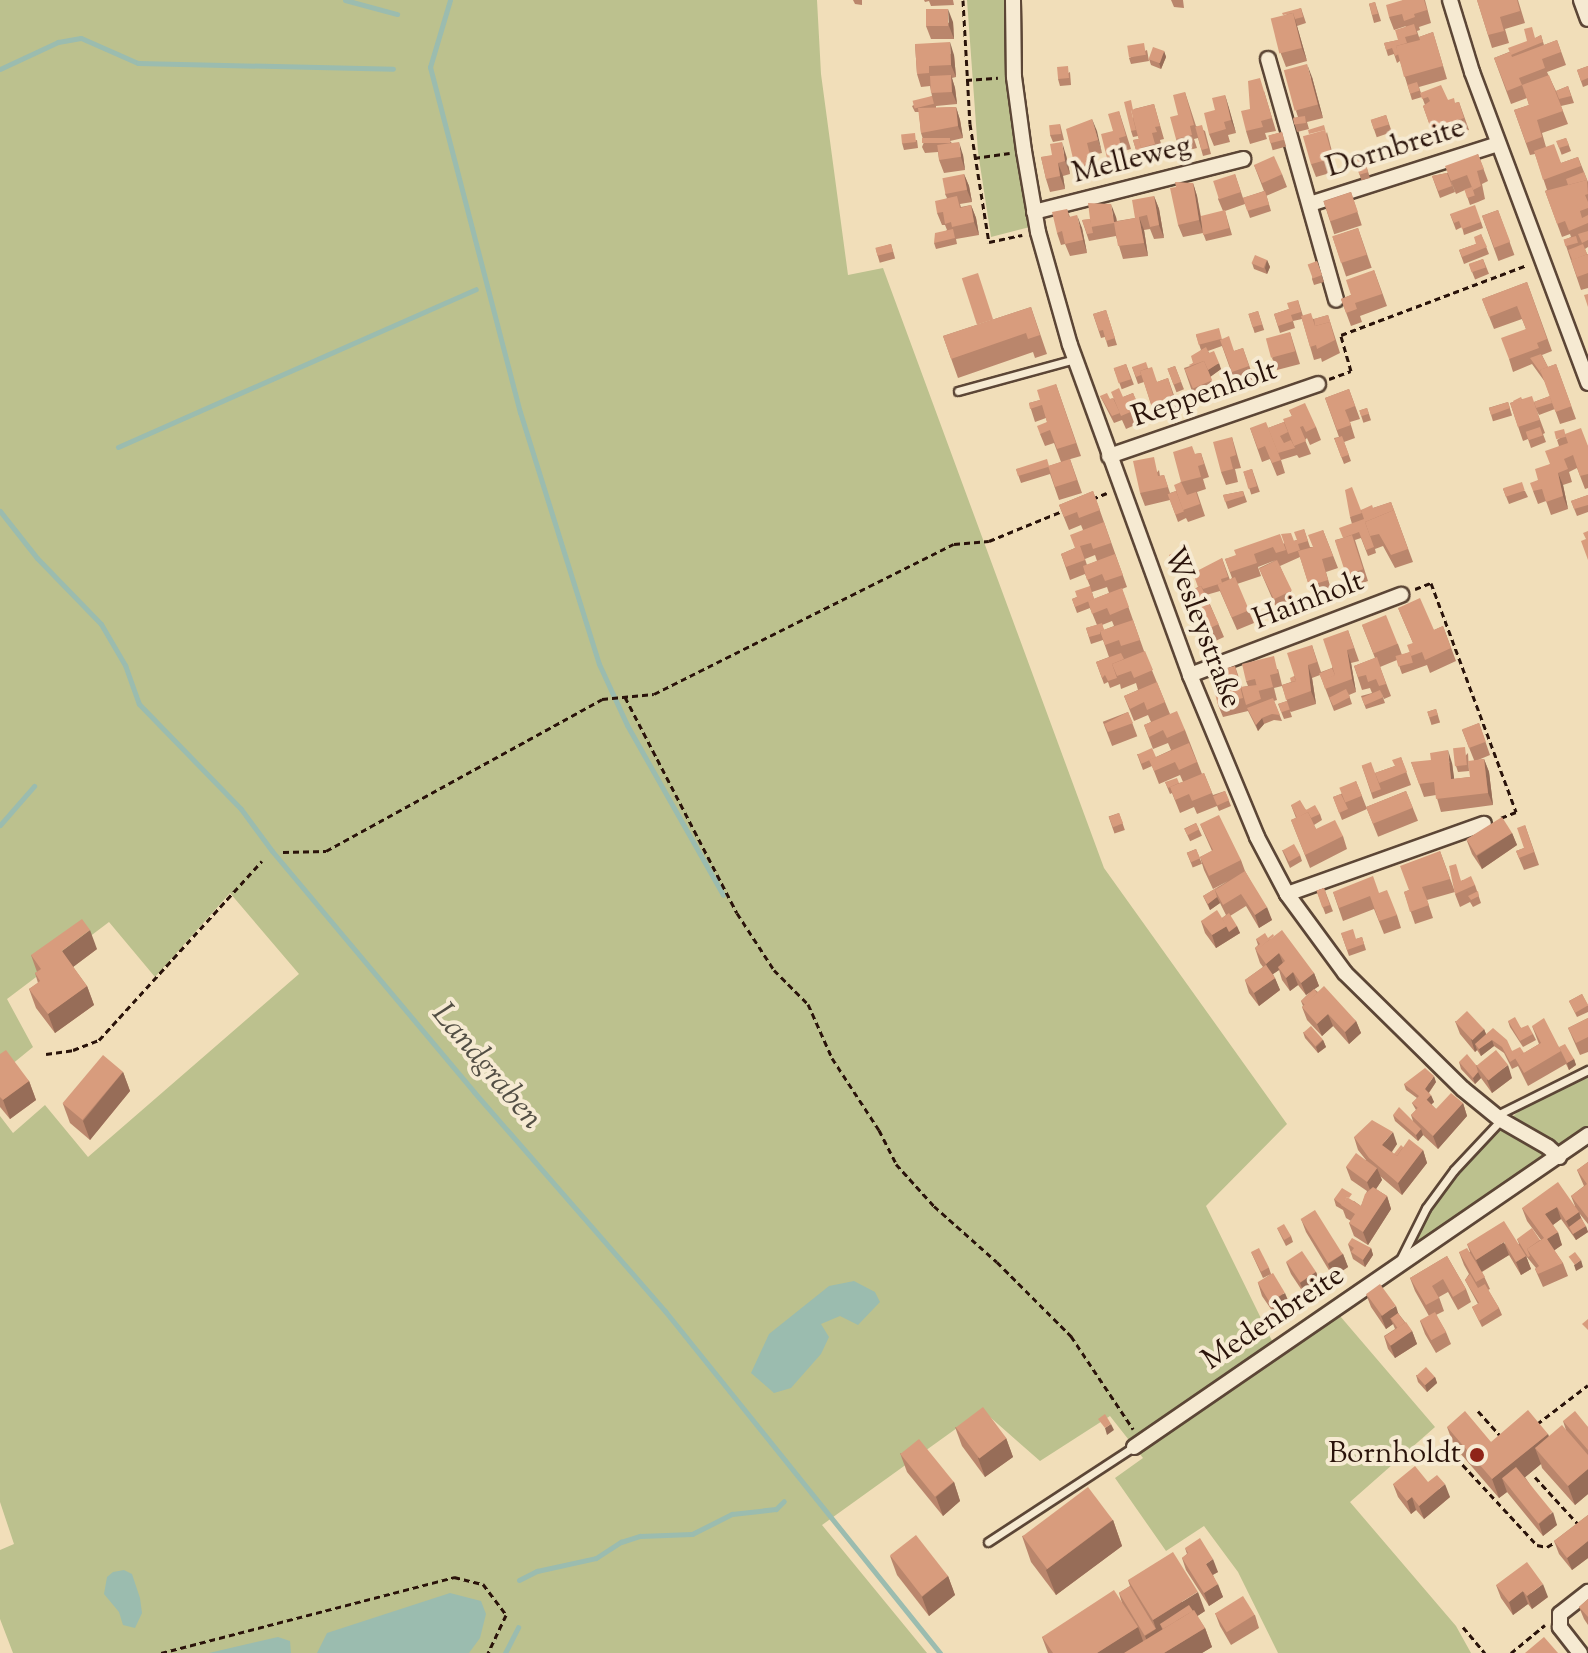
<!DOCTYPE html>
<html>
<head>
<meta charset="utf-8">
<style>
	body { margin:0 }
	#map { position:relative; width:1588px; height:1653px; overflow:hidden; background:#f1deb9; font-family:"Sorts Mill Goudy",serif }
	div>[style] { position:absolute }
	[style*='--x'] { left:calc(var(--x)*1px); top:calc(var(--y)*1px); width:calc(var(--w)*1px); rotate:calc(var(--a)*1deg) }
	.green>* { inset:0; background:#bcc18e }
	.water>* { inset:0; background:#9bbcaf }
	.stream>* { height:5px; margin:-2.5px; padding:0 2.5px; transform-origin:2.5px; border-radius:2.5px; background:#9bbcaf }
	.path>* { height:3px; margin-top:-1.5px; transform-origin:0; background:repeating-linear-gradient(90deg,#2a130a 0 6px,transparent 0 10px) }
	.roads { filter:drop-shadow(2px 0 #5c4636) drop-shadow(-2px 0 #5c4636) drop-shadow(0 2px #5c4636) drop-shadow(0 -2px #5c4636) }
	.service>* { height:7px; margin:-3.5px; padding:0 3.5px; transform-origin:3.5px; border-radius:3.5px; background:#f6ead2 }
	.minor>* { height:14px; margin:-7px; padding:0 7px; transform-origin:7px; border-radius:7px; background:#f6ead2 }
	.wall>* { inset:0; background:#ba866c; transform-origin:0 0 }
	.shaded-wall>* { inset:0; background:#976d58 }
	.building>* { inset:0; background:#d89c7d; transform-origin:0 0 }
	.dots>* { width:22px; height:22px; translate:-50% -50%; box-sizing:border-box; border:4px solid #f6ead2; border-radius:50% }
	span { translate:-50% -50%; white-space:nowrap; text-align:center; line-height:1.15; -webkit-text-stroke:8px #f6ead2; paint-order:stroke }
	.street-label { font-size:30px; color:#2a130a }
	.poi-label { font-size:30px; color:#2a130a }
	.right { translate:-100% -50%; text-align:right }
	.water-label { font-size:32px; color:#524e44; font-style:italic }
</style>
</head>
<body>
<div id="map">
	<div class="green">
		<div style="clip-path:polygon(0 0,817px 0,821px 74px,848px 275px,883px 268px,1104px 868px,1287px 1124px,1206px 1206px,1279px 1355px,1340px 1316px,1435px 1427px,1350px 1502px,1456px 1626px,1471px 1653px,1278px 1653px,1238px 1572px,1204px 1526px,1166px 1551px,1115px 1478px,1143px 1458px,1110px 1416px,1040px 1461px,982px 1410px,822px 1525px,927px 1653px,13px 1653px,0 1619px,0 1550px,14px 1544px,0 1502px,0 1116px,13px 1133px,45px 1105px,88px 1157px,299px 974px,230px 893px,155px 977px,109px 922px,7px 999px,33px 1047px,0 1074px)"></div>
		<div style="clip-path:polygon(967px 0,1005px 0,1008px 71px,1030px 227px,991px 237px,978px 152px)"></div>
		<div style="clip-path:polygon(1588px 1075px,1588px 1128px,1419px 1245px,1414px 1239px,1430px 1209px,1491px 1136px,1519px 1111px)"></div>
	</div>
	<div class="water">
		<div style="clip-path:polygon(854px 1281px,875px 1292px,880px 1302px,858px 1325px,840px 1316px,821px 1324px,829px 1337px,821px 1354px,791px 1388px,774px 1393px,751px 1373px,769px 1334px,829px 1286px)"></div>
		<div style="clip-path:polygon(124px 1570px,132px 1574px,140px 1598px,142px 1613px,135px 1628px,123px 1625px,119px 1612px,104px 1594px,107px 1577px,113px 1572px)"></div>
		<div style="clip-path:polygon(450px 1593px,481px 1601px,486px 1614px,480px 1638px,469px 1653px,317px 1653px,327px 1633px)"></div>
		<div style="clip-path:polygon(278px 1637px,290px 1641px,291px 1653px,209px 1653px)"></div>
	</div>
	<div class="stream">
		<div style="--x:345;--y:0;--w:54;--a:15.1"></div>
		<div style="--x:450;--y:0;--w:70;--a:106.6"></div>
		<div style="--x:430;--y:67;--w:357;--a:75.4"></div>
		<div style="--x:520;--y:412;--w:264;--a:72.6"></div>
		<div style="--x:599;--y:664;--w:67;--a:65.3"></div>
		<div style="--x:627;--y:725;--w:195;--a:60.5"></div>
		<div style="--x:0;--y:69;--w:64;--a:-25"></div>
		<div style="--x:58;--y:42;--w:23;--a:-10"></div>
		<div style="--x:81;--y:38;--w:62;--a:23.7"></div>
		<div style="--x:138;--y:63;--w:255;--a:1.3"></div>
		<div style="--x:118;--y:447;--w:391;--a:-23.8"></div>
		<div style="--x:0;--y:511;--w:60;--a:51.8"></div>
		<div style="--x:37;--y:558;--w:92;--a:45.9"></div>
		<div style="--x:101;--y:624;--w:48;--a:59.7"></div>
		<div style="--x:125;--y:665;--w:41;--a:70.3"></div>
		<div style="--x:139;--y:704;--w:146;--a:45.8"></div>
		<div style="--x:241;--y:809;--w:52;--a:53.6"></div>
		<div style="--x:272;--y:851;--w:314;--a:50"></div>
		<div style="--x:474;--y:1092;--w:291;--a:48.9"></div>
		<div style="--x:665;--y:1311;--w:439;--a:51.2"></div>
		<div style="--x:0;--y:825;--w:52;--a:-48.9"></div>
		<div style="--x:519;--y:1580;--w:20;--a:-27"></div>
		<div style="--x:537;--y:1571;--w:60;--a:-12.4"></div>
		<div style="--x:596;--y:1558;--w:30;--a:-33"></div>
		<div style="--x:621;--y:1542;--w:20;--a:-18"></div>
		<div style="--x:640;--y:1536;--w:52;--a:-2.2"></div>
		<div style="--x:692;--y:1534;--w:45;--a:-26.6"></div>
		<div style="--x:732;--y:1514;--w:44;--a:-6.5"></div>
		<div style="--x:776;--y:1509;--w:11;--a:-45"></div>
		<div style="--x:505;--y:1653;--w:29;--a:-63"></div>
	</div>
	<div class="path">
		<div style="--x:963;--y:0;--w:124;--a:86.8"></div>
		<div style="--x:970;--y:124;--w:120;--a:80.9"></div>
		<div style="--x:989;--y:242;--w:34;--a:-12"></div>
		<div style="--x:966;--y:80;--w:32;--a:-4"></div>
		<div style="--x:974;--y:158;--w:36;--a:-8"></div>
		<div style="--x:1329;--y:379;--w:23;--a:-20"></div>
		<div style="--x:1351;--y:371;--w:37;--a:-106"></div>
		<div style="--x:1341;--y:335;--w:199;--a:-20.6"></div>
		<div style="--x:1092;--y:499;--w:16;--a:-22"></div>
		<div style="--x:1415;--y:589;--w:17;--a:-21"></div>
		<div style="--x:1431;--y:583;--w:244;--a:69.6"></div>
		<div style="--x:1516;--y:812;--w:19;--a:159"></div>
		<div style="--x:625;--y:697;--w:243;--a:62.6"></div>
		<div style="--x:737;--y:913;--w:68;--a:57"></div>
		<div style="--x:774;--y:970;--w:48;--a:45"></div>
		<div style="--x:808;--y:1004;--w:59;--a:66"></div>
		<div style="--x:832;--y:1058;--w:86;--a:56.9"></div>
		<div style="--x:879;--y:1130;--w:38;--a:63"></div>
		<div style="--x:896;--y:1164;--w:57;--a:47.9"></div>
		<div style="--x:934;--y:1206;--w:84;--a:41.6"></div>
		<div style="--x:997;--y:1262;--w:105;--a:45"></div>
		<div style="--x:1071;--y:1336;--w:112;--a:56.3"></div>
		<div style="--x:283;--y:852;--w:43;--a:-1.3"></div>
		<div style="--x:326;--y:851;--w:315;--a:-28.8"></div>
		<div style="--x:602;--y:699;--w:52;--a:-5.5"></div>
		<div style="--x:654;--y:694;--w:335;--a:-26.6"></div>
		<div style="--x:954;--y:544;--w:35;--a:-5"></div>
		<div style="--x:989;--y:541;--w:79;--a:-22.3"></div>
		<div style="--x:46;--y:1054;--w:27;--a:-8"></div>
		<div style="--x:73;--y:1050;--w:28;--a:-21"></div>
		<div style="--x:99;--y:1040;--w:242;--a:-47.7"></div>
		<div style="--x:1478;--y:1411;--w:36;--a:48"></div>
		<div style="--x:1537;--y:1424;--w:64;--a:-37.4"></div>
		<div style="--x:1449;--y:1450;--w:129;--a:47.2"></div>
		<div style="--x:1537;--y:1545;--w:10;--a:11"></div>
		<div style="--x:1547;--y:1547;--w:12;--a:-31"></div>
		<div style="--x:1535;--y:1477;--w:64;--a:47.5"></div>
		<div style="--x:1463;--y:1627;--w:34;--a:50"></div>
		<div style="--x:161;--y:1653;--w:303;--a:-14.5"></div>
		<div style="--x:454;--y:1577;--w:30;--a:14"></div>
		<div style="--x:483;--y:1584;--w:39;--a:53"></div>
		<div style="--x:506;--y:1615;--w:42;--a:115.3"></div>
		<div style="--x:1511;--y:1653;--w:44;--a:-39.5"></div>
	</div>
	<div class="roads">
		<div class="service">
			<div style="--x:958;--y:391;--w:121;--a:-15.3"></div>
			<div style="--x:1497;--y:1115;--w:102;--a:-26.3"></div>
			<div style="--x:1400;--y:1260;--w:58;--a:-63.4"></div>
			<div style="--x:1426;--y:1208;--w:47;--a:-53.6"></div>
			<div style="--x:1454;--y:1170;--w:69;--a:-46.8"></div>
			<div style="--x:988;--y:1542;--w:173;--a:-33.2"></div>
		</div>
		<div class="minor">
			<div style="--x:1013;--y:0;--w:77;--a:89.3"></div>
			<div style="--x:1014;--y:77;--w:75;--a:82.3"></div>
			<div style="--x:1024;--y:151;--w:82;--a:80.2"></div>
			<div style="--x:1038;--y:232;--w:117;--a:74.2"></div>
			<div style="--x:1070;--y:345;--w:351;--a:70"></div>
			<div style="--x:1190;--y:675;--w:175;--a:67.5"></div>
			<div style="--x:1257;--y:837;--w:64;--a:62.2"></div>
			<div style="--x:1287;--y:894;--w:98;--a:53.7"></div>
			<div style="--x:1345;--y:973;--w:165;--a:44.5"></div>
			<div style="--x:1463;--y:1089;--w:49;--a:39.2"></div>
			<div style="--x:1501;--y:1120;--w:54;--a:29.9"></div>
			<div style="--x:1548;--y:1147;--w:15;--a:42"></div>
			<div style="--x:1450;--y:0;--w:75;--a:73"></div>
			<div style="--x:1472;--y:72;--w:332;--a:69.5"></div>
			<div style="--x:1581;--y:0;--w:20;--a:70"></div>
			<div style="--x:1268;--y:59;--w:250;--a:74.2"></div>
			<div style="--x:1310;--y:204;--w:197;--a:-17.7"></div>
			<div style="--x:1034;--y:212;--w:216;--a:-14.2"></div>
			<div style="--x:1109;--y:456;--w:221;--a:-19"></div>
			<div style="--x:1190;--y:675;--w:226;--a:-20.8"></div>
			<div style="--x:1287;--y:894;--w:209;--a:-19.6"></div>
			<div style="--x:1134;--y:1447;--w:551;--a:-34.5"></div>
			<div style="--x:1580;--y:1653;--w:33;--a:-128"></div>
			<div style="--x:1560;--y:1627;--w:13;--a:-90"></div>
			<div style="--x:1560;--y:1614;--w:36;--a:-38"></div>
		</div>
	</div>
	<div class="wall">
		<div style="clip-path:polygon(853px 0,862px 0,862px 5px,855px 4px)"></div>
		<div style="clip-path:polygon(924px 0,953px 0,954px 5px,931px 6px,929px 1px,925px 2px)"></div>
		<div style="clip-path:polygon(1171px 0,1183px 0,1184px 8px,1174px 7px)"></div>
		<div style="clip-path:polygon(1403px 0,1425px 0,1431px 23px,1419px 27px,1420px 30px,1417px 31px,1419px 37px,1433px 32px,1447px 79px,1419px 87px,1421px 93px,1448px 100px,1455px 103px,1459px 102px,1469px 130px,1436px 142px,1423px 106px,1425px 105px,1422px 97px,1412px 100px,1400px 61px,1397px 63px,1394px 54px,1388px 56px,1384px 43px,1398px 40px,1406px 26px,1394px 30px,1389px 17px)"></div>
		<div style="clip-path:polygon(1477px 0,1518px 0,1525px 23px,1505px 29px,1509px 43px,1492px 48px)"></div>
		<div style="clip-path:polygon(1375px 2px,1381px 21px,1374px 23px,1369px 4px)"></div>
		<div style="clip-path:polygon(1301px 8px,1306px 23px,1297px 26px,1307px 61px,1286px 67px,1281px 54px,1283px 16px)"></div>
		<div style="clip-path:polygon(953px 22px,954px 39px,931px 39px,926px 26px)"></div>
		<div style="clip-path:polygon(1541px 35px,1544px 45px,1557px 40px,1566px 65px,1547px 72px,1556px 91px,1568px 86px,1574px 103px,1561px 106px,1568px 124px,1542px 133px,1546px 147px,1561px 163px,1578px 157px,1588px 182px,1588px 247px,1585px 249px,1587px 254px,1588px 254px,1588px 288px,1581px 290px,1564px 240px,1571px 237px,1570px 234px,1562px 237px,1545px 191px,1547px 190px,1535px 154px,1530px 155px,1514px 110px,1529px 105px,1527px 98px,1511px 104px,1494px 58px,1509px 52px)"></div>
		<div style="clip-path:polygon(915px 44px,954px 55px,956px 77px,952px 78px,955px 88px,957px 104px,936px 106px,936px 108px,956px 107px,960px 120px,963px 138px,950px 141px,963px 155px,965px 170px,944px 173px,939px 160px,938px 152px,925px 153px,922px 147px,924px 142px,921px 133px,919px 112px,915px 112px,912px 106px,932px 96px,930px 86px,921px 87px,917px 74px)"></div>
		<div style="clip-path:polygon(1147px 50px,1149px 61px,1131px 64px,1129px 58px)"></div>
		<div style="clip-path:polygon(1164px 51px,1166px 57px,1161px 69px,1151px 65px,1149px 59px)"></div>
		<div style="clip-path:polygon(1588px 66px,1588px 85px,1583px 87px,1577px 70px)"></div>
		<div style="clip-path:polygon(1070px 72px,1071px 85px,1060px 86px,1058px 79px)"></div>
		<div style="clip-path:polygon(1312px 77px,1323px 118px,1307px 122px,1309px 129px,1297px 132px,1293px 119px,1298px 117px,1296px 111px)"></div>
		<div style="clip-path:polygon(1264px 91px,1276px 131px,1265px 133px,1267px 139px,1250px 144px,1246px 131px,1250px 109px)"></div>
		<div style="clip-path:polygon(1185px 92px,1196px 126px,1205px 131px,1211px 154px,1203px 156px,1198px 138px,1194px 139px,1197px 148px,1181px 152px,1176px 139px,1178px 115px)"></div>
		<div style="clip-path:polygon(1225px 95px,1236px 133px,1228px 135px,1230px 142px,1214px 146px,1209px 134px,1215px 110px)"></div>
		<div style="clip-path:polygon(1154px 104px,1164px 139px,1160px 140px,1161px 144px,1157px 145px,1160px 157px,1146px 161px,1145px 158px,1139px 160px,1133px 140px,1139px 139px,1138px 136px,1133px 137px,1131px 131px,1134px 109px)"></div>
		<div style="clip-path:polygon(1119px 111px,1131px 149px,1124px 151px,1128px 166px,1112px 170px,1107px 158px,1113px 131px)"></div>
		<div style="left:1386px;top:115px;width:18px;height:16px;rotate:71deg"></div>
		<div style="clip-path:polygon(1092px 119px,1102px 153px,1092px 155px,1097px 176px,1080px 180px,1075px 167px)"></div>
		<div style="clip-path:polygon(1060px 124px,1064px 140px,1053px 142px,1050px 135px)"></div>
		<div style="left:1282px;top:132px;width:15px;height:14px;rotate:74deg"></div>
		<div style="clip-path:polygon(1327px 132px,1337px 171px,1316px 177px,1311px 164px)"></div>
		<div style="left:1566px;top:138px;width:14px;height:10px;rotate:69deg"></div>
		<div style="clip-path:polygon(917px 140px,918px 148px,904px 150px,902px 143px)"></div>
		<div style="clip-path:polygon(1478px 154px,1488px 181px,1482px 184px,1485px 199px,1478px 202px,1477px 201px,1478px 202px,1470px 205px,1465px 190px,1456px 194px,1450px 179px,1455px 192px,1440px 198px,1432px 176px,1447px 173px)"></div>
		<div style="clip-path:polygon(1066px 155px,1070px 174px,1063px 176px,1065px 189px,1050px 192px,1046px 179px,1041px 157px)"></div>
		<div style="left:1363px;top:155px;width:24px;height:9px;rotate:73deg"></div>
		<div style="clip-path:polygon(1254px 165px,1282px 174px,1287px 187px,1266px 196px,1266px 194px,1271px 211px,1250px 218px,1245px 204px,1225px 211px,1232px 235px,1206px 241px,1203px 233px,1183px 237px,1178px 225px,1193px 183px,1197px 196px,1203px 227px,1223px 211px,1218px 199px,1235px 174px,1243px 198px,1264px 191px)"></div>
		<div style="clip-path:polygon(964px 174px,969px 186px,972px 202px,960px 204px,961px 207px,971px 205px,976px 218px,979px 235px,956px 239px,957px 244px,936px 249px,934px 243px,947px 230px,945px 225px,942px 225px,937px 213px,947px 198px,945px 194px)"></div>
		<div style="left:1351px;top:192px;width:35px;height:29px;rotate:72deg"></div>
		<div style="clip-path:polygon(1154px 196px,1159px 209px,1164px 238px,1154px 239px,1150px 229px,1144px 230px,1148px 256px,1123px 259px,1116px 236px,1089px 241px,1082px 220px,1116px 217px,1117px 221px,1135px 218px)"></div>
		<div style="clip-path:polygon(1067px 209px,1070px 217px,1082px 228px,1087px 253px,1070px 256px,1065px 244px,1061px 245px,1057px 233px)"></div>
		<div style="left:1498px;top:210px;width:48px;height:17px;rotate:70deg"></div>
		<div style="clip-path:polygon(1450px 214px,1481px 222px,1483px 228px,1464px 235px,1462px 227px,1456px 230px)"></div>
		<div style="left:1358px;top:228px;width:42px;height:27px;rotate:71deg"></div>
		<div style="clip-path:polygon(1481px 234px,1489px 254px,1464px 264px,1459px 250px,1476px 244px)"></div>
		<div style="left:891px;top:244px;width:15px;height:16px;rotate:74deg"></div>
		<div style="left:1483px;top:259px;width:16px;height:15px;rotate:68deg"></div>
		<div style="clip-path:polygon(1267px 260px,1270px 267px,1267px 274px,1254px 269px,1252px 263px)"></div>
		<div style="clip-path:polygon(1317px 261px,1324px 282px,1314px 285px,1312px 279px)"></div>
		<div style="clip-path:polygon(1374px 270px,1387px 306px,1360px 316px,1362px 322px,1351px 326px,1341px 299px,1351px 295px)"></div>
		<div style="clip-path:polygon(1527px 282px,1552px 351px,1542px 355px,1548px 367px,1556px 364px,1576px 419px,1560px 424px,1545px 382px,1532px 364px,1513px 372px,1509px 359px,1526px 329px,1522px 319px,1494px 329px,1482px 299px)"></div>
		<div style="clip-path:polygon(1298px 300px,1303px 316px,1314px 319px,1328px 315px,1340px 353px,1322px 362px,1321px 358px,1314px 360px,1302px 319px,1293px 321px,1295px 328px,1280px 333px,1274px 314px,1289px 309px)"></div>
		<div style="clip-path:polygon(1031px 307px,1047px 354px,1035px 358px,1033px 352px,958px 378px,943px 336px)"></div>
		<div style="clip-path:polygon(1106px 310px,1117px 345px,1108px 347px,1105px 337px,1101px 338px,1093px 314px)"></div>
		<div style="left:1258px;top:311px;width:20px;height:10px;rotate:72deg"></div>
		<div style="clip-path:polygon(1290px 332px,1300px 364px,1277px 370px,1272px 358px)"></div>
		<div style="clip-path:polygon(1196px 335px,1223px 339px,1234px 351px,1243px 348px,1254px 379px,1236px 385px,1222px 346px,1208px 351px,1221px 369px,1210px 377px,1216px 393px,1195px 400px,1184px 368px,1190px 366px,1193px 363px,1201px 350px)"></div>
		<div style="left:1126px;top:364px;width:22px;height:13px;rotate:69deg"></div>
		<div style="left:1175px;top:366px;width:25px;height:8px;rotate:69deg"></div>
		<div style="clip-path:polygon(1132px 367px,1148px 368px,1157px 382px,1168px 378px,1178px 407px,1169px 410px,1171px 415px,1156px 420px,1144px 382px,1138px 384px)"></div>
		<div style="clip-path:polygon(1056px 384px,1081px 456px,1067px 460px,1070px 459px,1082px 493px,1059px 500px,1050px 474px,1021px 483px,1016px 469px,1049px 466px,1061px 462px,1054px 443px,1045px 446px,1040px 434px,1047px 422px,1046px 418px,1035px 422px,1029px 403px,1040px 400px)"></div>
		<div style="clip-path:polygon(1349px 389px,1360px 419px,1350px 422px,1355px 438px,1344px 442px,1351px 461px,1344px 464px,1334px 438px,1339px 437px,1325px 398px)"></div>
		<div style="clip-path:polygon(1133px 393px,1144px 421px,1126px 429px,1122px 420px,1114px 423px,1100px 396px,1110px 399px,1123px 397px)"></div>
		<div style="clip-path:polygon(1550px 396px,1555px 409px,1539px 415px,1536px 409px,1545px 433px,1543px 434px,1546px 442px,1531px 448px,1528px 439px,1523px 441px,1510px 403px,1522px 399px,1534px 402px)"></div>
		<div style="left:1508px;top:402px;width:14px;height:20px;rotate:73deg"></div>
		<div style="left:1367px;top:408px;width:13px;height:8px;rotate:72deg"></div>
		<div style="clip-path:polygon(1289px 410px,1316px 427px,1321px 440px,1310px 445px,1307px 438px,1305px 440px,1311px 454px,1299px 458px,1297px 455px,1281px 460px,1285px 473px,1277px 476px,1270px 459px,1262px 462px,1250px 428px,1268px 428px,1284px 422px,1292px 416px)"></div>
		<div style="clip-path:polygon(1566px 434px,1588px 446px,1588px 488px,1585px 489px,1577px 468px,1569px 472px,1572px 482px,1563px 485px,1568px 509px,1551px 515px,1546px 501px,1538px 504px,1533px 491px,1538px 480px,1550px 464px,1559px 446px,1557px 440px)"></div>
		<div style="clip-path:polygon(1232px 437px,1241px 468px,1235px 469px,1238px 482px,1226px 485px,1221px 472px)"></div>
		<div style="clip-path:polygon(1201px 453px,1209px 477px,1203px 479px,1206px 489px,1197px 492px,1205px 516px,1188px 522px,1186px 518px,1178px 522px,1170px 500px,1145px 506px,1140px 493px,1159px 470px,1160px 476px,1164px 475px,1170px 493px,1176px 491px,1195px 454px)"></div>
		<div style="left:1252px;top:469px;width:24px;height:9px;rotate:71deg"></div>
		<div style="clip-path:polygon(1503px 489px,1525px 491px,1528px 497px,1509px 504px)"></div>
		<div style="clip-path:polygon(evenodd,1093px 491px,1127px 587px,1122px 589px,1144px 651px,1170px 714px,1185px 730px,1202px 774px,1204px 773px,1213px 795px,1225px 791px,1231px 806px,1219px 811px,1217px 806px,1197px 814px,1194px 807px,1180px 813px,1172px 793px,1170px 794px,1165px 782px,1179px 783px,1183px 782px,1180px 775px,1159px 784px,1152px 766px,1143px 770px,1137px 754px,1156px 757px,1171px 750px,1168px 743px,1153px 749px,1144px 725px,1151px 722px,1148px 715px,1134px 721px,1124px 696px,1138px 690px,1136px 683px,1121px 689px,1120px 684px,1110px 688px,1108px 682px,1104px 684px,1096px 662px,1109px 657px,1103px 640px,1091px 644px,1086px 628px,1097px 625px,1090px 608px,1077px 613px,1072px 599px,1077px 597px,1090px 586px,1085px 574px,1070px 580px,1061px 554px,1075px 548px,1083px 530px,1081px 525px,1069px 530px,1059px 505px,1093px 491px,1095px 555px,1097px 561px,1087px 565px,1085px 559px,1095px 555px,1093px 491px,1107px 587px,1109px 593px,1094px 599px,1092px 592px,1107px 587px,1093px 491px,1112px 621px,1114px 626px,1104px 630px,1102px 625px,1112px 621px)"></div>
		<div style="clip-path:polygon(1243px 491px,1247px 502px,1228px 509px,1223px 495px)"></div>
		<div style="clip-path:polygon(1588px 495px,1588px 512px,1577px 516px,1571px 501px)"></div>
		<div style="clip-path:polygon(1391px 502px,1413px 562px,1395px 568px,1383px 546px,1375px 549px,1376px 553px,1368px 556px,1361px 538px,1355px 540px,1368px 581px,1351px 587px,1335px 540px,1343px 538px,1352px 524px,1350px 517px,1361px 510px,1373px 508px)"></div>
		<div style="clip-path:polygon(1304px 529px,1310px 547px,1313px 547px,1323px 530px,1338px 568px,1326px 572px,1332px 593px,1313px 598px,1300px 557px,1280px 566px,1296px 603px,1278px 612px,1259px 568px,1276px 560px,1258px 567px,1261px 576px,1237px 584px,1254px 623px,1237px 630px,1220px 591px,1206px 595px,1224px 637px,1207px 645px,1184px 594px,1198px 587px,1222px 558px,1230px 580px,1232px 578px,1225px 559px,1297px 540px)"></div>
		<div style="clip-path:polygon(1178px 551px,1184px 567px,1174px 571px,1172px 564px)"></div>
		<div style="clip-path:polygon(1398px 608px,1434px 630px,1443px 626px,1456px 661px,1430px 673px,1427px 665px,1402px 674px,1397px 660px,1380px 667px,1391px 696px,1384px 699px,1381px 692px,1385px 703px,1366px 709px,1361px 696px,1372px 693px,1370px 688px,1362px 690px,1354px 666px,1375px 658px,1362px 625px,1398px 644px,1402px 655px,1410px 652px,1413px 643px)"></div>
		<div style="clip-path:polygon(1348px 630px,1359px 661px,1351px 663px,1356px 692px,1349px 695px,1352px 704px,1334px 711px,1320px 675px,1312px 678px,1316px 704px,1291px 712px,1290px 711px,1292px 717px,1284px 719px,1278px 704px,1287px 701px,1282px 686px,1274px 688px,1277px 700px,1274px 701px,1282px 721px,1274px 720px,1264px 724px,1258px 731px,1248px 711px,1223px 717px,1218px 705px,1235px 666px,1242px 687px,1248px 686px,1246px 681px,1278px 669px,1282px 685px,1291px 682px,1312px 645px,1321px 672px,1332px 668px)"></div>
		<div style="left:1436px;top:709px;width:14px;height:9px;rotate:73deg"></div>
		<div style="left:1128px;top:712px;width:26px;height:27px;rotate:69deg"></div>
		<div style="clip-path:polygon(1479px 723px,1490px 755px,1478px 760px,1484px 759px,1489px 772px,1493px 805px,1441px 812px,1436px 795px,1424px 797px,1411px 762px,1452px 763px,1454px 779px,1470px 777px,1474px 760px,1462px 730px)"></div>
		<div style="clip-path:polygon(1468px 753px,1469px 771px,1458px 772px,1456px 766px)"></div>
		<div style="clip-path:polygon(1401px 757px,1411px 785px,1373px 799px,1362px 766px,1375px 773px,1395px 766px)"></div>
		<div style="clip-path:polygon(1356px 781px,1367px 809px,1342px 820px,1333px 797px,1341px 794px)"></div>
		<div style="left:1406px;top:791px;width:32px;height:43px;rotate:68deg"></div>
		<div style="clip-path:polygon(1291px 805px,1320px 814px,1322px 820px,1314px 825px,1316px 829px,1343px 836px,1347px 849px,1310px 868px,1291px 820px,1296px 818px)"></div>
		<div style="left:1119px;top:813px;width:18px;height:11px;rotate:71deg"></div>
		<div style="left:1196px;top:823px;width:14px;height:13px;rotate:65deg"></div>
		<div style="clip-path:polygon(1200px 824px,1241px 860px,1245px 871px,1272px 920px,1259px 928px,1246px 906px,1230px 916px,1240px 933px,1216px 948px,1205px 933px,1201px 921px,1222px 918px,1226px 915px,1220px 903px,1210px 910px,1203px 896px,1228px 881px,1213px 889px,1204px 870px,1200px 857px,1212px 851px)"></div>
		<div style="clip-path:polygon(1525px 825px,1539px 865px,1524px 870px,1516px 851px,1524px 848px)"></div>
		<div style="clip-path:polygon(1512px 833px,1517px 845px,1482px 869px,1472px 854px,1467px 841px)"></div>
		<div style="left:1196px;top:849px;width:16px;height:10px;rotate:68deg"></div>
		<div style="clip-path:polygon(1282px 850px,1300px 855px,1302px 861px,1290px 868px)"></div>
		<div style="clip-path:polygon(1440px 851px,1455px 892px,1427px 900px,1433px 918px,1415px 924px,1404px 892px,1409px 890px)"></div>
		<div style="clip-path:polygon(1462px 880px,1475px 885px,1481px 903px,1473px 907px,1470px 902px,1460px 907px,1455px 894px)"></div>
		<div style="left:1324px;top:888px;width:25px;height:8px;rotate:69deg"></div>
		<div style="clip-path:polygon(1333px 892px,1379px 893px,1397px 915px,1401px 928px,1384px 934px,1374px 909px,1343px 921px)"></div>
		<div style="clip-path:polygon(1341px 933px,1356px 939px,1362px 937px,1366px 950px,1349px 956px)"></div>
		<div style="clip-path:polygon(1268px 938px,1314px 973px,1319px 986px,1314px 989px,1356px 1021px,1361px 1033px,1349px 1044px,1333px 1026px,1322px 1036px,1307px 1020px,1302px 1007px,1303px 1006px,1301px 1001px,1311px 991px,1306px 995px,1298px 985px,1290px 991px,1282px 980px,1279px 970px,1273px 974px,1280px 990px,1259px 1006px,1249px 993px,1245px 980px,1263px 967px,1260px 963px,1255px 948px,1258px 945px,1256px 939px)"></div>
		<div style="clip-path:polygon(97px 949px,73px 967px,87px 986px,94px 1005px,55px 1033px,36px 1008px,29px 989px,38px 983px,35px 973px,37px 972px,31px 955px)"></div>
		<div style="clip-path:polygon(1582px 994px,1588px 1006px,1588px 1012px,1577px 1017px,1569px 1001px)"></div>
		<div style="clip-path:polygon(1588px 1018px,1588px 1052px,1580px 1055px,1568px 1028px)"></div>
		<div style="clip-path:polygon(1455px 1021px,1484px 1029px,1486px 1034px,1512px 1051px,1524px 1053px,1539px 1044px,1532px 1026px,1574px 1059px,1576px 1065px,1569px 1070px,1566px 1064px,1528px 1086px,1518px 1066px,1512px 1069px,1504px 1053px,1494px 1046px,1481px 1056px,1477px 1050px,1475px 1052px,1460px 1034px)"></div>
		<div style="clip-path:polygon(1508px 1021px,1533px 1034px,1536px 1040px,1523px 1047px,1510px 1027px)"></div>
		<div style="clip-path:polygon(1303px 1032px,1323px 1040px,1326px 1047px,1318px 1053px,1305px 1038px)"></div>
		<div style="clip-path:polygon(0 1054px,29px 1081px,36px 1100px,10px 1119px,0 1107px)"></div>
		<div style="clip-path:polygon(1459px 1062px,1476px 1065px,1512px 1078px,1492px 1093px,1481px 1078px,1475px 1084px,1461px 1069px)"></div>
		<div style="clip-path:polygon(123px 1072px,130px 1091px,90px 1140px,70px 1123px,63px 1104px)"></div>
		<div style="clip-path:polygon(1436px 1082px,1429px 1093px,1434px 1102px,1431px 1104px,1436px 1109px,1463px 1103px,1467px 1116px,1438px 1149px,1423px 1135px,1418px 1141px,1395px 1121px,1393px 1115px,1413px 1121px,1411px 1115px,1416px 1110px,1412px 1103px,1417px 1098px,1406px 1090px,1404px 1084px)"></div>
		<div style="clip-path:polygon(1354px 1137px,1397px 1144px,1392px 1152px,1394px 1154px,1403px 1147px,1423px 1150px,1427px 1163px,1402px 1195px,1380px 1176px,1382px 1180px,1376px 1189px,1387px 1196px,1391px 1209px,1368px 1245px,1354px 1236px,1349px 1223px,1351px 1221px,1346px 1218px,1343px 1210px,1336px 1206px,1334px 1199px,1354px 1201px,1361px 1206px,1367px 1191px,1351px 1180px,1346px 1167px,1366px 1160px,1358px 1150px)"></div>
		<div style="clip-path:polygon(1588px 1162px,1588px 1224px,1579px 1213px,1588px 1232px,1576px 1240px,1561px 1219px,1553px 1225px,1562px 1245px,1554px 1250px,1563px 1263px,1568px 1276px,1543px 1287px,1535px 1269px,1536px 1268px,1526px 1256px,1531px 1269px,1521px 1275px,1509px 1255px,1482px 1272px,1490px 1289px,1488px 1290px,1499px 1308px,1502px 1315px,1482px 1327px,1472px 1307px,1478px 1304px,1465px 1280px,1469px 1274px,1464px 1265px,1459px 1252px,1470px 1252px,1467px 1244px,1519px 1244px,1517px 1239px,1540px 1240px,1541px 1240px,1527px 1221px,1522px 1208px,1575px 1206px,1571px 1196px,1584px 1186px,1577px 1170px)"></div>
		<div style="clip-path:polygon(1301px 1219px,1343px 1254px,1348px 1267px,1333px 1277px,1306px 1232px)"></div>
		<div style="clip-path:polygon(1277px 1228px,1291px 1236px,1293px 1242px,1286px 1246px)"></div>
		<div style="clip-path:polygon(1348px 1244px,1371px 1248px,1373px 1255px,1365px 1267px,1353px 1259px)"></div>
		<div style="clip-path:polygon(1251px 1252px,1269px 1268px,1271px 1274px,1290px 1305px,1275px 1315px,1262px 1296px,1258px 1283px,1271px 1274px,1263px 1278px)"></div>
		<div style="clip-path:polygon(1447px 1256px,1466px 1289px,1471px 1302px,1458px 1310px,1448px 1292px,1439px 1297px,1444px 1311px,1436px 1315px,1446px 1332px,1451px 1344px,1436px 1353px,1425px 1334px,1420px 1321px,1429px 1316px,1415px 1291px,1410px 1278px)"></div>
		<div style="clip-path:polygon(1286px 1262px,1316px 1272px,1321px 1285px,1305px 1295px,1291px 1274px)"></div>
		<div style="clip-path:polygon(1366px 1294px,1398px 1313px,1412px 1331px,1417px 1344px,1395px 1358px,1388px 1349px,1384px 1336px,1395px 1329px,1393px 1324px,1386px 1329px,1371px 1307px)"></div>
		<div style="clip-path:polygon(1416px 1375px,1435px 1377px,1437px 1383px,1427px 1392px,1418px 1382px)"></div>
		<div style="clip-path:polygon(1563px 1421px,1588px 1427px,1588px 1494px,1575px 1505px,1542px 1468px,1541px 1464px,1525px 1477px,1557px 1525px,1543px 1536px,1507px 1492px,1499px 1498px,1454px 1446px,1447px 1427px,1491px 1442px,1548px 1434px,1549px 1437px,1566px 1430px)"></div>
		<div style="clip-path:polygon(955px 1427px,1006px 1438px,1013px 1457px,985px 1477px,962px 1446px)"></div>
		<div style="clip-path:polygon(900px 1453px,954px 1482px,960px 1501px,943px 1516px,907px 1472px)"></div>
		<div style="clip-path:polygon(1428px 1482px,1450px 1497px,1424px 1519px,1416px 1510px,1411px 1514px,1398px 1497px,1393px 1484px)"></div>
		<div style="clip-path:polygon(1588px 1515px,1588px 1558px,1572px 1570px,1559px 1554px,1554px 1541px)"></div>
		<div style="clip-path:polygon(1113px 1520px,1122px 1546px,1056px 1595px,1031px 1562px,1022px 1536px)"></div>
		<div style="clip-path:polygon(1185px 1548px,1218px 1572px,1213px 1575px,1223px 1597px,1209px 1606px,1186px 1570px,1182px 1558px,1187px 1554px)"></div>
		<div style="clip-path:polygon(890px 1556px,948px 1576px,955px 1595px,929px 1616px,897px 1575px)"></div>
		<div style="clip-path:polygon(1128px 1580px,1205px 1611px,1197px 1616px,1205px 1628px,1212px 1647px,1202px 1653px,1048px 1653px,1042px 1637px,1122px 1603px,1119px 1593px,1130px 1586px)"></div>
		<div style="clip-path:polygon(1496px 1585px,1548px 1597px,1532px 1609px,1528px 1604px,1513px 1615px,1501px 1598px)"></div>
		<div style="clip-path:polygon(1588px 1599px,1588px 1625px,1584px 1619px,1579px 1607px)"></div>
		<div style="clip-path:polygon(1215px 1613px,1255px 1615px,1259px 1628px,1231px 1645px,1220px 1626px)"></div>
	</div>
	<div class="shaded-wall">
		<div style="clip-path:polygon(948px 9px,953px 22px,954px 39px,949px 26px)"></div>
		<div style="clip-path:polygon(1293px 13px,1297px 26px,1307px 61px,1302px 48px)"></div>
		<div style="clip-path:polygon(950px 42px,954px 55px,956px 77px,951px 65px)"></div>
		<div style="clip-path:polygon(1164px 51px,1166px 57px,1161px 69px,1159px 63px)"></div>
		<div style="clip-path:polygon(1307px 64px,1312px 77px,1323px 118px,1318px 105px)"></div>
		<div style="clip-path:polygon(951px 75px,955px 88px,957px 104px,952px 92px)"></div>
		<div style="clip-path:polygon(1225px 95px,1229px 108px,1236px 133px,1231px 120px)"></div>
		<div style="clip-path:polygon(956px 107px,960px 120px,963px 138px,958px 126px)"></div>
		<div style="clip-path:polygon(1092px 119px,1097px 131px,1102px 153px,1098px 140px)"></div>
		<div style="clip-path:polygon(959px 142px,963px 155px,965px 170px,961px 157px)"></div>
		<div style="clip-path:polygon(1062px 142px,1066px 155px,1070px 174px,1065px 161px)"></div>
		<div style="clip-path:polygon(1058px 163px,1063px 176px,1065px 189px,1060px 176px)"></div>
		<div style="clip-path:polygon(964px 174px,969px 186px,972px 202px,967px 190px)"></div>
		<div style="clip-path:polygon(1193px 183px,1197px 196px,1203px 233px,1199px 220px)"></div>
		<div style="clip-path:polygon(1154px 196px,1159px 209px,1164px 238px,1159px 225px)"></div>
		<div style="clip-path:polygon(1111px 204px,1116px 217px,1118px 235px,1114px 222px)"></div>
		<div style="clip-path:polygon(971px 205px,976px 218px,979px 235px,974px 222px)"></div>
		<div style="clip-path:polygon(1077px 215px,1082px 228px,1087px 253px,1083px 240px)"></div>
		<div style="clip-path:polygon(1139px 217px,1144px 230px,1148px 256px,1144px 243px)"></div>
		<div style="clip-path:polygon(1267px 260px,1270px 267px,1267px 274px,1265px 268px)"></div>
		<div style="clip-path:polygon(1219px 363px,1221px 369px,1210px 377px,1208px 370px)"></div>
		<div style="clip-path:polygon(1558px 473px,1563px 485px,1568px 509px,1563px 496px)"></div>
		<div style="clip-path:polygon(1347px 650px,1351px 663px,1356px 692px,1352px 679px)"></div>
		<div style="clip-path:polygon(1308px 665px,1312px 678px,1316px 704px,1311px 691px)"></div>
		<div style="clip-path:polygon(1262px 718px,1264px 724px,1258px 731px,1256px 725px)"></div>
		<div style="clip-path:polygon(1448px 750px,1452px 763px,1456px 792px,1451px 779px)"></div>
		<div style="clip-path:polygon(1484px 759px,1489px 772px,1493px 805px,1488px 793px)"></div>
		<div style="clip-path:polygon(1512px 833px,1517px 845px,1482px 869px,1477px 856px)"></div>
		<div style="clip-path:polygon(1217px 897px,1220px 903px,1210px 910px,1208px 904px)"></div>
		<div style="clip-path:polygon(1267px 907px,1272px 920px,1259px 928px,1255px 915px)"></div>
		<div style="clip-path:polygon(1227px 926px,1237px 926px,1240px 933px,1216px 948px,1212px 935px)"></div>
		<div style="clip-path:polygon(90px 930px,97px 949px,69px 970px,62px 951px)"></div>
		<div style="clip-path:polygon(1279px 953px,1284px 966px,1278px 967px,1279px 970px,1270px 976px,1266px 964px)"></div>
		<div style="clip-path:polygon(1293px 972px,1298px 985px,1290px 991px,1286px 978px)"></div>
		<div style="clip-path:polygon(1314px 973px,1319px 986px,1306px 995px,1301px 983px)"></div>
		<div style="clip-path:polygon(1275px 978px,1280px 990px,1259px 1006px,1254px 993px)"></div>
		<div style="clip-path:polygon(87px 986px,94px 1005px,55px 1033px,48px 1014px)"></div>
		<div style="clip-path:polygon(1328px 1014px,1333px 1026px,1322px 1036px,1317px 1024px)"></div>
		<div style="clip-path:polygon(1356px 1021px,1361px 1033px,1349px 1044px,1345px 1032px)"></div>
		<div style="clip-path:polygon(1484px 1029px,1489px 1042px,1475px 1044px,1477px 1050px,1475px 1052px,1471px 1039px)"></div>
		<div style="clip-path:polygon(1323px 1040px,1326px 1047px,1318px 1053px,1316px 1047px)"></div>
		<div style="clip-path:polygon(1492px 1040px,1494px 1046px,1481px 1056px,1479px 1049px)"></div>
		<div style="clip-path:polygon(1574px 1059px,1576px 1065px,1569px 1070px,1567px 1063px)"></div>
		<div style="clip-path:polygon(1508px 1065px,1512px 1078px,1492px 1093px,1487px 1080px)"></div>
		<div style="clip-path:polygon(123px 1072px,130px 1091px,90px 1140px,83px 1121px)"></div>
		<div style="clip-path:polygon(1478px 1072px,1481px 1078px,1475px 1084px,1473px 1078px)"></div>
		<div style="clip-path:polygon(1434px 1076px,1436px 1082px,1427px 1095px,1425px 1089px)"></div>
		<div style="clip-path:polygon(29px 1081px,36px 1100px,10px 1119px,3px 1100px)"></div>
		<div style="clip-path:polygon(1431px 1095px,1434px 1102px,1421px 1115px,1419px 1109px)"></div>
		<div style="clip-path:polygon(1463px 1103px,1467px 1116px,1438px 1149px,1433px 1136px)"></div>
		<div style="clip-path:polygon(1421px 1129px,1423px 1135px,1418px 1141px,1416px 1135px)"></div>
		<div style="clip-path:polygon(1393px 1132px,1397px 1144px,1387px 1158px,1382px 1145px)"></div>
		<div style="clip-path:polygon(1423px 1150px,1427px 1163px,1402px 1195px,1398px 1183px)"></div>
		<div style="clip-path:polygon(1377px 1168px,1382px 1180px,1372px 1195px,1367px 1182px)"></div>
		<div style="clip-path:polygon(1387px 1196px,1391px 1209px,1368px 1245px,1363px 1232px)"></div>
		<div style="clip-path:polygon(1557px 1207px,1561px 1219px,1550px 1227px,1545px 1214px)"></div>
		<div style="clip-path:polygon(1579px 1212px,1583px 1225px,1569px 1227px,1566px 1221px)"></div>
		<div style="clip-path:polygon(1586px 1226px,1588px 1232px,1576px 1240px,1573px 1234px)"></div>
		<div style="clip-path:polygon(1558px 1232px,1562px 1245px,1552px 1252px,1547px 1239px)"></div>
		<div style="clip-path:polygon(1504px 1242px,1509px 1255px,1481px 1272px,1476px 1260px)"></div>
		<div style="clip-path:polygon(1371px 1248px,1373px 1255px,1365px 1267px,1363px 1260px)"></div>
		<div style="clip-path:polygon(1343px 1254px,1348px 1267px,1333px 1277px,1328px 1264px)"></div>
		<div style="clip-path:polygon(1526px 1256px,1531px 1269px,1521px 1275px,1516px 1262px)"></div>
		<div style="clip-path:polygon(1581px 1260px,1583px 1267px,1576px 1271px,1574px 1265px)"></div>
		<div style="clip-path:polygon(1316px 1272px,1321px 1285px,1305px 1295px,1300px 1283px)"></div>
		<div style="clip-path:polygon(1285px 1293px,1290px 1305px,1275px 1315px,1270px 1302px)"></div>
		<div style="clip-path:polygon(1396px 1306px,1400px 1319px,1390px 1318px,1393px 1324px,1386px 1329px,1381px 1316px)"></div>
		<div style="clip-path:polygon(1412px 1331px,1417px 1344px,1395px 1358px,1390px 1345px)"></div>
		<div style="clip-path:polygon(1435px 1377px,1437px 1383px,1427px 1392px,1425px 1385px)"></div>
		<div style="clip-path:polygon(1111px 1424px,1114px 1430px,1107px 1435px,1105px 1428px)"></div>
		<div style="clip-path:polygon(1548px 1434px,1554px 1453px,1535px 1448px,1541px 1464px,1511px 1489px,1502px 1478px,1507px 1492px,1499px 1498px,1492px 1479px)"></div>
		<div style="clip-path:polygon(1006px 1438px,1013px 1457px,985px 1477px,978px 1458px)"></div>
		<div style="clip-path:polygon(1588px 1469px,1588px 1494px,1575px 1505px,1568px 1486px)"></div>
		<div style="clip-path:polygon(954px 1482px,960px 1501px,943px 1516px,936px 1497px)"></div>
		<div style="clip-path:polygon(1445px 1484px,1450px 1497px,1424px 1519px,1419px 1506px)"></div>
		<div style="clip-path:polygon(1412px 1497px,1416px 1510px,1411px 1514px,1407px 1501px)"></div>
		<div style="clip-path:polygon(1553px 1512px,1557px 1525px,1543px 1536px,1539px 1524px)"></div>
		<div style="clip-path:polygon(1113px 1520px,1122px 1546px,1056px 1595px,1046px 1570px)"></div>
		<div style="clip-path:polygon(1588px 1541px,1588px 1558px,1572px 1570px,1567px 1558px)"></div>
		<div style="clip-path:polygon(1213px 1559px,1218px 1572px,1210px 1576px,1206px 1564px)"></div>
		<div style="clip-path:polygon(948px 1576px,955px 1595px,929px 1616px,922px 1597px)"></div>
		<div style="clip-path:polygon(1218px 1584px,1223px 1597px,1209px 1606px,1204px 1593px)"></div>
		<div style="clip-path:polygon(1543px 1584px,1548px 1597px,1532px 1609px,1527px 1596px)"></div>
		<div style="clip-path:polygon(1523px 1591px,1528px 1604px,1513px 1615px,1509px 1602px)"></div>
		<div style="clip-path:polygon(1198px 1592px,1205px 1611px,1196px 1617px,1160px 1624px,1165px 1636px,1150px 1649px,1145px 1636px,1156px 1629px,1153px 1620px)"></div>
		<div style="clip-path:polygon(1138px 1627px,1147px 1652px,1145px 1653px,1097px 1653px)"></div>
		<div style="clip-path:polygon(1205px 1628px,1212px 1647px,1202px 1653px,1164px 1653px)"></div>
	</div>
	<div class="building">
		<div style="clip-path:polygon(1403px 0,1424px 0,1427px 10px,1414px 14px,1415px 17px,1404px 21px,1402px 14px,1389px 17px,1386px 5px)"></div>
		<div style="clip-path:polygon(1477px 0,1517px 0,1520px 11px,1500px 17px,1504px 31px,1488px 35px)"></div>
		<div style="left:1375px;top:2px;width:12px;height:6px;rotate:76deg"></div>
		<div style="clip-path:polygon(1301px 8px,1303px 17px,1295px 19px,1293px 13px,1283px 15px,1282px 13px)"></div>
		<div style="left:926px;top:9px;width:22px;height:17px"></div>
		<div style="left:1293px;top:13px;width:36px;height:23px;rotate:76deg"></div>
		<div style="clip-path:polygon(1414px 24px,1417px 34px,1405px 37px,1407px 43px,1396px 46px,1399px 54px,1395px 56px,1392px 48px,1386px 50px,1384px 43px,1398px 40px,1395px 30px)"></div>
		<div style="clip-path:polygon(1532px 27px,1535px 38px,1541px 35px,1543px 42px,1511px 55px,1508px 48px,1527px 41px,1524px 29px)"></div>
		<div style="clip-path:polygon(1433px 32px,1443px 66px,1404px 77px,1396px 46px,1420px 40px,1419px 37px)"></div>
		<div style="clip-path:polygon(1557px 40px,1561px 52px,1542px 59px,1545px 68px,1519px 78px,1522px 85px,1507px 91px,1494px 58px,1510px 52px,1512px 57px)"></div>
		<div style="clip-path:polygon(950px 42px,951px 65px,929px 66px,929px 73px,917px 74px,915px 44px)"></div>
		<div style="left:1144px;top:43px;width:12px;height:17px;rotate:81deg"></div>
		<div style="left:1153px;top:47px;width:12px;height:13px;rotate:20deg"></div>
		<div style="left:1307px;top:64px;width:42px;height:24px;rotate:75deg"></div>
		<div style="left:1068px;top:66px;width:12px;height:11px;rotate:85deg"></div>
		<div style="clip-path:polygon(1588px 66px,1588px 78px,1581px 81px,1577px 70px)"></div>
		<div style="left:951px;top:75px;width:17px;height:21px;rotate:87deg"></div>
		<div style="clip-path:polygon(1549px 75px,1563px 111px,1537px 120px,1542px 137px,1526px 143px,1514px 110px,1529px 105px,1522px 85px)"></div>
		<div style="clip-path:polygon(1260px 78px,1272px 118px,1261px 121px,1263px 127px,1246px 131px,1241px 111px,1250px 109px,1248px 81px)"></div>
		<div style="left:1417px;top:82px;width:9px;height:10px;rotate:72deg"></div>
		<div style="clip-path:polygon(1441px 85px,1448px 100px,1454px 98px,1455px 103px,1459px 102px,1464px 118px,1431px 129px,1423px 106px,1430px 101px,1428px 97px,1422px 99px,1420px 93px)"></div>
		<div style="clip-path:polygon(1568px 86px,1571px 96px,1559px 99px,1556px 91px)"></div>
		<div style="clip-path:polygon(1185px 92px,1194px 125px,1190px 126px,1192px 135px,1176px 139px,1170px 117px,1178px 115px,1173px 95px)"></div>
		<div style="clip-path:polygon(1225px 95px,1231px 120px,1224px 122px,1226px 129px,1209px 134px,1204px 113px,1215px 110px,1212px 98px)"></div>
		<div style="left:932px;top:96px;width:8px;height:20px;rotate:76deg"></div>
		<div style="clip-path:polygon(1131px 100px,1133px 110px,1131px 110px,1136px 130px,1131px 131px,1124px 102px)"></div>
		<div style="clip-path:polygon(1154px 104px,1160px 126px,1155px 127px,1157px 132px,1152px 133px,1155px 144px,1141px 148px,1131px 110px)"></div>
		<div style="clip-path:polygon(956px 107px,958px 126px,921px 133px,918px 108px)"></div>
		<div style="clip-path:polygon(1119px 111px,1126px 136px,1119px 138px,1123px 153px,1107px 158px,1101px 134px,1113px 131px,1108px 114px)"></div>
		<div style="left:1386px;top:115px;width:10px;height:16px;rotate:73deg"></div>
		<div style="left:1305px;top:116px;width:7px;height:12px;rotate:82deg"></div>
		<div style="clip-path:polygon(1092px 119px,1098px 140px,1087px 143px,1092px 163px,1075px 167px,1066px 129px)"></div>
		<div style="left:1060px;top:124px;width:10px;height:11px;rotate:84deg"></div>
		<div style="left:1202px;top:125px;width:24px;height:7px;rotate:75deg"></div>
		<div style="clip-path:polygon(1324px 125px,1327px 136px,1325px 130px,1309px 134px,1308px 130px)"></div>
		<div style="left:1325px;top:130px;width:29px;height:23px;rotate:74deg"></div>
		<div style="left:1282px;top:132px;width:8px;height:14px;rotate:76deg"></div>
		<div style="left:915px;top:133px;width:9px;height:14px;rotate:84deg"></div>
		<div style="left:950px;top:138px;width:5px;height:28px;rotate:90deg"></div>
		<div style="clip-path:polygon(1566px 138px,1569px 145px,1559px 148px,1556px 141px)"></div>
		<div style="clip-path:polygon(1139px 139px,1142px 152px,1137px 153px,1133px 140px)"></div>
		<div style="left:959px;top:142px;width:15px;height:22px;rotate:82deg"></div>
		<div style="clip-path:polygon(1062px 142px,1065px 161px,1058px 163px,1060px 176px,1046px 179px,1041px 157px,1052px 155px,1050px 144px)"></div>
		<div style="clip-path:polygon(1554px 144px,1561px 163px,1578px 157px,1581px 166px,1543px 180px,1534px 151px)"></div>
		<div style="clip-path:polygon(1478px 154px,1484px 169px,1477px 171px,1481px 186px,1473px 190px,1467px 175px,1451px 181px,1445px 166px)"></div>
		<div style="left:1363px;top:155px;width:18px;height:9px;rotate:74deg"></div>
		<div style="left:1274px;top:156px;width:20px;height:22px;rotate:66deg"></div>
		<div style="clip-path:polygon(1584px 172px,1587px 180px,1568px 185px,1566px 179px)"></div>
		<div style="clip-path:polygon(1447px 173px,1452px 186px,1438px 191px,1432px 176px)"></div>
		<div style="left:964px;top:174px;width:16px;height:22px;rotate:79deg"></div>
		<div style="left:1235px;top:174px;width:19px;height:23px;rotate:72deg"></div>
		<div style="clip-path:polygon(1587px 180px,1588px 194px,1585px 195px,1588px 202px,1588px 208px,1580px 211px,1582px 218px,1588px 215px,1588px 223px,1569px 231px,1565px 221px,1557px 224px,1545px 191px)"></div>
		<div style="clip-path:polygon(1175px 182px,1193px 183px,1199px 220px,1178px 225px,1170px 188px,1176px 187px)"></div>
		<div style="left:1472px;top:187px;width:9px;height:8px;rotate:72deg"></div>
		<div style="left:1265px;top:191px;width:14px;height:23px;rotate:73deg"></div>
		<div style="left:1351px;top:192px;width:21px;height:29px;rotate:71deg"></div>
		<div style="clip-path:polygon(957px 196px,960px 208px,971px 205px,974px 222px,952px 227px,951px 222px,945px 224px,943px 212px,937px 213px,935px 201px)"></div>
		<div style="clip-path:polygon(1154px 196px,1159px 225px,1150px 227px,1147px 215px,1139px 217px,1144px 243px,1118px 246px,1114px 223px,1091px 227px,1088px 203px,1111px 204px,1114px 222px,1135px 218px,1132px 200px)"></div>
		<div style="clip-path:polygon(1475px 205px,1481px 222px,1462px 229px,1459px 221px,1454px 223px,1450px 214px)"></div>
		<div style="clip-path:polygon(1067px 209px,1069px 217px,1077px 215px,1083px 240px,1065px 244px,1062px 231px,1057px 233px,1052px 212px)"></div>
		<div style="clip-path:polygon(1225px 210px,1229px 228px,1203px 235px,1201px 216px)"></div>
		<div style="left:1498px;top:210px;width:34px;height:17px;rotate:69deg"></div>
		<div style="clip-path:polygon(1090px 219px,1093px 233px,1087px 234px,1082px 220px)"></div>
		<div style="left:1358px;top:228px;width:28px;height:27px;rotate:72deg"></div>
		<div style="clip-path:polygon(953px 229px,955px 238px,934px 243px,935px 233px)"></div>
		<div style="clip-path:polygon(1588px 231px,1588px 240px,1582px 243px,1578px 234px)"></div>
		<div style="clip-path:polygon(1481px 234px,1487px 247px,1462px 257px,1459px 250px,1476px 244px,1474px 237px)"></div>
		<div style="left:1576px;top:236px;width:7px;height:13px;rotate:74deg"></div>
		<div style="left:891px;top:244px;width:8px;height:16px;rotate:76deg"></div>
		<div style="left:1583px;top:244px;width:11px;height:16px;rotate:68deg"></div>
		<div style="clip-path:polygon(1588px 254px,1588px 273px,1577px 277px,1571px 260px)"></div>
		<div style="left:1255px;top:255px;width:13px;height:9px;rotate:23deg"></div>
		<div style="left:1483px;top:259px;width:9px;height:15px;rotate:72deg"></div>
		<div style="left:1317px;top:261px;width:15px;height:10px;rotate:70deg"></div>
		<div style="clip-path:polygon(1374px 270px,1382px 294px,1355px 303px,1357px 309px,1346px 313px,1341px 299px,1351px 295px,1346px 280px)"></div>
		<div style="left:978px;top:273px;width:49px;height:17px;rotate:72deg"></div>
		<div style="clip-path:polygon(1527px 282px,1547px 339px,1537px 343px,1539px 348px,1509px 359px,1501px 338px,1526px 329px,1517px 306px,1489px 317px,1482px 299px)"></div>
		<div style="clip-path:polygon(1588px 294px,1588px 307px,1584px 295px)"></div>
		<div style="clip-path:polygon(1298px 300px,1301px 312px,1291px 315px,1293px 321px,1278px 326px,1274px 314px,1289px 309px,1287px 303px)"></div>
		<div style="clip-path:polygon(1031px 307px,1040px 335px,1028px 339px,1026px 333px,951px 359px,943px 336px)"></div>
		<div style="clip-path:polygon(1106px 310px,1115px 338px,1106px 341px,1103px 330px,1099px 331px,1093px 314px)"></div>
		<div style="left:1258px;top:311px;width:14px;height:10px;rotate:73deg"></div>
		<div style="clip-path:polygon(1311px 313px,1315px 326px,1330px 322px,1335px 340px,1317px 349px,1316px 345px,1310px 347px,1301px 316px)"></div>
		<div style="clip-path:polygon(1328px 315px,1332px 328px,1330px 322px,1315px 326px,1314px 319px)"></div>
		<div style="left:1219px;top:328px;width:11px;height:24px;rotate:75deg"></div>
		<div style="left:1290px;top:332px;width:20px;height:25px;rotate:75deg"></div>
		<div style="clip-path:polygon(1229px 336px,1234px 351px,1243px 348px,1249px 366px,1232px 372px,1220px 340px)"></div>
		<div style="clip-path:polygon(1206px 347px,1209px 353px,1214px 351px,1219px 363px,1208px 370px,1204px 361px,1190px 366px,1189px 365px,1193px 363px,1191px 356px)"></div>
		<div style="clip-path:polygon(1541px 354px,1548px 367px,1540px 370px,1543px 376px,1530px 358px)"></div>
		<div style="left:1204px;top:361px;width:21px;height:21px;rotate:67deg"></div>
		<div style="clip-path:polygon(1146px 362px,1148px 368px,1140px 371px,1141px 375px,1136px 377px,1132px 367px)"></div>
		<div style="left:1126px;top:364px;width:16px;height:13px;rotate:72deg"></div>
		<div style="left:1556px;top:364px;width:45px;height:17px;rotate:70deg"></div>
		<div style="left:1175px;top:366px;width:17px;height:8px;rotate:69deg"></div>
		<div style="clip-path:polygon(1152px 367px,1157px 382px,1168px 378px,1173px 395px,1165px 398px,1166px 402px,1152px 407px,1140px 371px)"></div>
		<div style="clip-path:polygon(1056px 384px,1076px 443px,1057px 449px,1050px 430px,1040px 434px,1037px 426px,1047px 422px,1042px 405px,1030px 409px,1029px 403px,1040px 400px,1037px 390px)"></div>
		<div style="clip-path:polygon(1119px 388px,1123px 397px,1133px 393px,1140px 408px,1121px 416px,1111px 392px)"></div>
		<div style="clip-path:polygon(1349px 389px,1355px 406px,1345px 410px,1351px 425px,1337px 430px,1325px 398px)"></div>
		<div style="clip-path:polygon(1107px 393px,1110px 399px,1113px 398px,1120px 413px,1112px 416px,1100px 396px)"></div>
		<div style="left:1532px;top:396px;width:25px;height:23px;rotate:72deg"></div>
		<div style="clip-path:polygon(1550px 396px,1552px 403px,1536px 408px,1534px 402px)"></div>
		<div style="left:1521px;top:397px;width:2px;height:9px;rotate:63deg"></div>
		<div style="clip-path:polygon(1508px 402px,1510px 408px,1491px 415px,1489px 408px)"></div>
		<div style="clip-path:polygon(1305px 403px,1316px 427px,1306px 432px,1303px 426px,1300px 427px,1306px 441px,1294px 446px,1283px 419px,1292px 416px,1289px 410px)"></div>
		<div style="left:1367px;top:408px;width:6px;height:8px;rotate:72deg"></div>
		<div style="clip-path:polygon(1266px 422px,1281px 460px,1272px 463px,1265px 446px,1258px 449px,1250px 428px)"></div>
		<div style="clip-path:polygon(1284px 422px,1288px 432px,1280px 436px,1284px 443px,1291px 440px,1295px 448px,1278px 453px,1268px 428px)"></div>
		<div style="left:1540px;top:427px;width:9px;height:15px;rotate:72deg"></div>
		<div style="clip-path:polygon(1581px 428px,1588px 446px,1588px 474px,1580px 476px,1573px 455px,1564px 459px,1568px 469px,1558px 473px,1563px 496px,1546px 502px,1542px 489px,1533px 491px,1530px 483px,1538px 480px,1535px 469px,1550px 464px,1545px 451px,1568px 443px,1565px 434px)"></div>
		<div style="left:1564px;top:429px;width:8px;height:10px;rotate:76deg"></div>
		<div style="left:1342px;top:436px;width:20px;height:8px;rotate:70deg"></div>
		<div style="clip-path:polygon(1232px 437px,1236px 455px,1230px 457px,1233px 469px,1221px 472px,1213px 442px)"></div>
		<div style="clip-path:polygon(1192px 446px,1195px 454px,1201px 453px,1204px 464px,1198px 466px,1201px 477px,1181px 482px,1173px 452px)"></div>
		<div style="clip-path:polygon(1154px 457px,1158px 476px,1164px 475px,1168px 487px,1140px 493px,1133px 461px)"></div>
		<div style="clip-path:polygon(1047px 459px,1049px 466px,1048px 467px,1018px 476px,1016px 469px)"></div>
		<div style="left:1070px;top:459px;width:22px;height:23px;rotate:72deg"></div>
		<div style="left:1252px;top:469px;width:18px;height:9px;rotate:74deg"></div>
		<div style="clip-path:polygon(1181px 482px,1187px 495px,1196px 492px,1200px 504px,1183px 510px,1174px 485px)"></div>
		<div style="left:1522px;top:482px;width:9px;height:20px;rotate:72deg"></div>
		<div style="clip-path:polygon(1352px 487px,1362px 513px,1350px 517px,1345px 490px)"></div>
		<div style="clip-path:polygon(1093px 491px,1100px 510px,1079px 518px,1077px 512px,1064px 517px,1059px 505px)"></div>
		<div style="left:1176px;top:491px;width:22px;height:9px;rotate:69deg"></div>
		<div style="clip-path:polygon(1243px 491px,1244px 496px,1225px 502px,1223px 495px)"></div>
		<div style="clip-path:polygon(1588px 495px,1588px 505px,1574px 509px,1571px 501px)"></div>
		<div style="clip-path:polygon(1391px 502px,1394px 510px,1365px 522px,1374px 547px,1366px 550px,1359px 532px,1343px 538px,1339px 528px,1364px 519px,1361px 510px,1372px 505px,1373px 508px)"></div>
		<div style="clip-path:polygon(1394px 510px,1408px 549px,1391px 555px,1379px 534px,1370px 536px,1365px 522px)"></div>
		<div style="clip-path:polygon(1104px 522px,1111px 543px,1093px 549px,1091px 543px,1080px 546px,1085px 560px,1066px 567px,1061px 554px,1075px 548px,1070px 535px)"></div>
		<div style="clip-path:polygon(1304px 529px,1308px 541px,1298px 544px,1300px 550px,1288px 554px,1281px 534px,1291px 533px,1294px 541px,1297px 540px,1294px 532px)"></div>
		<div style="clip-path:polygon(1323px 530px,1333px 556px,1322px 559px,1328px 580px,1309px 586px,1298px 551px,1313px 547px,1308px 535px)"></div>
		<div style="clip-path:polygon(1588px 531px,1588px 560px,1581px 541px,1586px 539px,1583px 533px)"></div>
		<div style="clip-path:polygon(1280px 534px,1286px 550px,1276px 553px,1273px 547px,1254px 554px,1257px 563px,1230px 572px,1225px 559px,1236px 555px,1234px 550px)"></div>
		<div style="left:1352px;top:535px;width:36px;height:18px;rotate:72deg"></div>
		<div style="clip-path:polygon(1178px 551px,1182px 561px,1172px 564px,1169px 555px)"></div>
		<div style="clip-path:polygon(1115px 554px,1123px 575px,1105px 581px,1102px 574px,1087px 580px,1083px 566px)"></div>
		<div style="clip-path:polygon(1222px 558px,1228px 577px,1221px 579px,1222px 583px,1203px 589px,1201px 586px,1198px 587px,1193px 573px)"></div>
		<div style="left:1277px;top:560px;width:34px;height:20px;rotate:64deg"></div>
		<div style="left:1235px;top:577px;width:36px;height:19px;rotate:67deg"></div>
		<div style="clip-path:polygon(1090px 586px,1094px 599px,1075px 607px,1072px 599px,1077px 597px,1075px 591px)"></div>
		<div style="left:1201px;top:586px;width:42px;height:19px;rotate:65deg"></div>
		<div style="clip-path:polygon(1122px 588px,1129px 607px,1110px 615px,1107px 608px,1092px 614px,1088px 601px)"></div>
		<div style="clip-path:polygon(1420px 598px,1434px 630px,1443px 626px,1451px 648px,1425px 660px,1422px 652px,1411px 656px,1407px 645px,1413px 643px,1398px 608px)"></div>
		<div style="left:1386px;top:615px;width:31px;height:26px;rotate:68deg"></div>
		<div style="clip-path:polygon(1133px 620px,1140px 640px,1121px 646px,1119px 640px,1105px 645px,1100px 631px)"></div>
		<div style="clip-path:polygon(1102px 623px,1104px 630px,1100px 631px,1100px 634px,1089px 637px,1086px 628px)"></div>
		<div style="clip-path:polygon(1348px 630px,1354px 648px,1347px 650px,1352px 679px,1325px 689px,1322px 680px,1335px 675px,1323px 639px)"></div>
		<div style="clip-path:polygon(1312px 645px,1317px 662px,1308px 665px,1311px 691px,1286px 700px,1282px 685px,1296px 681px,1287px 653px)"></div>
		<div style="clip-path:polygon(1145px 651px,1153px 670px,1134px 678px,1131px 671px,1117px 676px,1112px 664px)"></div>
		<div style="left:1410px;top:652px;width:11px;height:15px;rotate:75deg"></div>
		<div style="clip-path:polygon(1121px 653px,1124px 659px,1112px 664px,1117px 678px,1108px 681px,1105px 675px,1102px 678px,1096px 662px)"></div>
		<div style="clip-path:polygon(1274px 656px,1278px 673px,1270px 675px,1273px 687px,1258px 691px,1255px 679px,1246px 681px,1242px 664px)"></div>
		<div style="clip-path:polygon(1377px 657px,1386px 684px,1379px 686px,1376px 679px,1368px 682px,1366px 675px,1358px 677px,1354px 666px)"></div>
		<div style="left:1235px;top:666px;width:33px;height:26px;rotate:76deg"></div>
		<div style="left:1332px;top:668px;width:8px;height:14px;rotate:67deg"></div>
		<div style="clip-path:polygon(1294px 676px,1296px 681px,1291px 682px,1290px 678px)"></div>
		<div style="clip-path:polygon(1157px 682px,1165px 702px,1147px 710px,1144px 702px,1130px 709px,1124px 696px)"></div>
		<div style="clip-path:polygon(1257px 685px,1261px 699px,1246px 705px,1241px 687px)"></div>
		<div style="left:1346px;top:689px;width:9px;height:19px;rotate:63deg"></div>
		<div style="left:1380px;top:690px;width:8px;height:20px;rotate:67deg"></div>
		<div style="clip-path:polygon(1273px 698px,1280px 715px,1272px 714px,1262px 718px,1256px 725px,1247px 708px)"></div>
		<div style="left:1287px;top:701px;width:9px;height:9px;rotate:72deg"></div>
		<div style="left:1436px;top:709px;width:6px;height:9px;rotate:72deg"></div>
		<div style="clip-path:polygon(1177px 711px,1185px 730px,1167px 738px,1163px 730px,1149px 737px,1144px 725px)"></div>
		<div style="clip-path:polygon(1128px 712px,1133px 723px,1108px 732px,1104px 724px)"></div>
		<div style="left:1479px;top:723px;width:20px;height:18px;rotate:70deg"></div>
		<div style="clip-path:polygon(1189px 743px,1197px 762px,1179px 770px,1175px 762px,1154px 771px,1149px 760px)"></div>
		<div style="left:1465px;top:747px;width:18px;height:12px;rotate:84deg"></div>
		<div style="left:1152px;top:748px;width:10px;height:16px;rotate:66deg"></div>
		<div style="clip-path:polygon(1448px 750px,1451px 779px,1470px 777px,1468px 761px,1484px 759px,1488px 793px,1436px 799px,1434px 782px,1419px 784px,1411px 762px,1431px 760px,1430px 753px)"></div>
		<div style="clip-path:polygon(1401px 757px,1407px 772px,1379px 783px,1375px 773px,1395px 766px,1392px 760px)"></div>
		<div style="left:1371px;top:762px;width:29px;height:10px;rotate:70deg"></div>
		<div style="clip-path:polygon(1204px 773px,1212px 793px,1192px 801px,1189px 794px,1175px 800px,1170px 787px)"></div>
		<div style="clip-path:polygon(1177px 778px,1179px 783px,1168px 788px,1165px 782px)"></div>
		<div style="left:1356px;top:781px;width:16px;height:18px;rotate:68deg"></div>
		<div style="left:1225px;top:791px;width:10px;height:13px;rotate:66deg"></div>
		<div style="left:1406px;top:791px;width:18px;height:43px;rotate:68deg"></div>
		<div style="clip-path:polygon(1341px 794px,1348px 809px,1339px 813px,1333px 797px)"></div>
		<div style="clip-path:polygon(1300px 800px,1306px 810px,1315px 805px,1320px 814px,1311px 818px,1308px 812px,1297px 818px,1291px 805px)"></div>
		<div style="clip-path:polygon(1308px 812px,1316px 829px,1335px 820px,1343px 836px,1305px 855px,1291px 820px)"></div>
		<div style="left:1119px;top:813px;width:11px;height:11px;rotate:68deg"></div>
		<div style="clip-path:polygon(1219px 815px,1241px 860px,1209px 876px,1200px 857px,1213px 850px,1200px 824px)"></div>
		<div style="left:1502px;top:817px;width:19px;height:42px;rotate:58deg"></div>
		<div style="left:1196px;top:823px;width:7px;height:13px;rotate:63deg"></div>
		<div style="clip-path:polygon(1525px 825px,1534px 852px,1519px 858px,1516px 851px,1524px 848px,1517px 828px)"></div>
		<div style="left:1294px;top:844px;width:13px;height:13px;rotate:61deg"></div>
		<div style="left:1196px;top:849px;width:10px;height:10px;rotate:66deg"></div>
		<div style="clip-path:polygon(1440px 851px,1450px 879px,1422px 887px,1429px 905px,1410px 912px,1404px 892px,1409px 890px,1400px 866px)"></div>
		<div style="clip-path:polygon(1456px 864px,1461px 881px,1471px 876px,1475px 885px,1455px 894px,1449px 866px)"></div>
		<div style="clip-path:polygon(1245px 871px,1267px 907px,1255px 915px,1241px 894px,1223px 905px,1215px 890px)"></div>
		<div style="clip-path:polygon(1373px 876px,1379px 893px,1387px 890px,1397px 915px,1379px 921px,1370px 896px,1339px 908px,1333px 892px)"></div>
		<div style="clip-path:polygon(1221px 885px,1215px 890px,1217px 897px,1208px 904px,1203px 896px)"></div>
		<div style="left:1324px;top:888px;width:18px;height:8px;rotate:71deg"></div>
		<div style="clip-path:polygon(1478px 891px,1479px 896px,1471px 900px,1468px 896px)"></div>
		<div style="clip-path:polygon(1217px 910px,1227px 926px,1212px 935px,1201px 921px)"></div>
		<div style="clip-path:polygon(1229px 913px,1237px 926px,1229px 932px,1222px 918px)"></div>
		<div style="clip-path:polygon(82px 919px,90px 930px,62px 951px,87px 986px,48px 1014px,29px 989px,40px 981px,35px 973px,41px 969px,31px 955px)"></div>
		<div style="clip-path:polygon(1353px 929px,1356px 939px,1362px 937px,1364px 944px,1347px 950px,1341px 933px)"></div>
		<div style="clip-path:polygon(1282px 930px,1314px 973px,1301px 983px,1293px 972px,1286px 978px,1278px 967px,1285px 961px,1279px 953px,1266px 964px,1256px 950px)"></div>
		<div style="clip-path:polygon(1265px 933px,1268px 938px,1273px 934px,1274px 936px,1257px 950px,1255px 948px,1260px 944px,1256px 939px)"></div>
		<div style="left:1266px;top:965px;width:16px;height:26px;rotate:55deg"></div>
		<div style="clip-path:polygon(1324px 986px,1356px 1021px,1345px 1032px,1328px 1014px,1317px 1024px,1302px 1007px)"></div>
		<div style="clip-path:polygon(1314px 989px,1317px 993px,1305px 1005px,1301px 1001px)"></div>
		<div style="left:1582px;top:994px;width:13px;height:15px;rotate:61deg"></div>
		<div style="left:1467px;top:1011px;width:25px;height:16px;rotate:47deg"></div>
		<div style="clip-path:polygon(1515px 1017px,1521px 1028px,1528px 1025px,1533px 1034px,1520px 1041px,1508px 1021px)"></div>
		<div style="clip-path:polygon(1544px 1018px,1561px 1051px,1524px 1073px,1515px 1058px,1541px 1043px,1532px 1026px)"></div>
		<div style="clip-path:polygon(1588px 1018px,1588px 1037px,1576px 1043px,1568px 1028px)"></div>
		<div style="left:1311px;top:1026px;width:18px;height:10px;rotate:49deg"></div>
		<div style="clip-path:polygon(1493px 1028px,1507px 1040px,1512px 1051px,1520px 1047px,1524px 1053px,1510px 1062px,1502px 1047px,1492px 1040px,1479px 1049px,1475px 1044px)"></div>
		<div style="clip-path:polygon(1565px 1044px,1574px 1059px,1567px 1063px,1559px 1047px)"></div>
		<div style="clip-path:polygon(6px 1050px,29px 1081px,3px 1100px,0 1097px,0 1054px)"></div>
		<div style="left:1496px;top:1050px;width:19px;height:25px;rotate:51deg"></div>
		<div style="clip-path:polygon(1467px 1054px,1476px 1065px,1478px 1072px,1473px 1078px,1459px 1062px)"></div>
		<div style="left:103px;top:1055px;width:26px;height:63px;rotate:40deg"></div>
		<div style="clip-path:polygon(1425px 1068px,1434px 1076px,1425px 1089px,1431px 1095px,1418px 1108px,1412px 1103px,1419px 1096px,1404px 1084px)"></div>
		<div style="clip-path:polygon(1451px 1093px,1463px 1103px,1433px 1136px,1411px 1115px,1426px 1099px,1436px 1109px)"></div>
		<div style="clip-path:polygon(1399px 1107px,1421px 1129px,1416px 1135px,1393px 1115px)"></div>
		<div style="clip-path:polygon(1372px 1120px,1393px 1132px,1382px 1145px,1397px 1156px,1409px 1139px,1423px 1150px,1398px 1183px,1369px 1158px,1354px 1137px)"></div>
		<div style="clip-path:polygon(1401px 1145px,1403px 1147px,1397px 1156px,1394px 1154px)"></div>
		<div style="left:1356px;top:1153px;width:26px;height:17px;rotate:36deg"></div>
		<div style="clip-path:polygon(1588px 1162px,1588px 1218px,1571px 1196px,1587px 1184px,1577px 1170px)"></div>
		<div style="clip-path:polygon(1558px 1182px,1579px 1212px,1566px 1221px,1557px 1207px,1545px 1214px,1558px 1232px,1547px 1239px,1563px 1263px,1538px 1274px,1535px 1269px,1539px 1266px,1527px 1249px,1544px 1238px,1522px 1208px)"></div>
		<div style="clip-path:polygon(1373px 1187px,1387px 1196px,1363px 1232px,1349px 1223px,1355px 1214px,1341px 1205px,1347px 1197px,1361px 1206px,1365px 1194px)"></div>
		<div style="clip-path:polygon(1342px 1188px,1352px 1194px,1349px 1198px,1347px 1197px,1342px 1205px,1334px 1199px)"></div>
		<div style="left:1315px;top:1210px;width:52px;height:17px;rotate:58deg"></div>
		<div style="clip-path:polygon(1581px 1218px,1586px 1226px,1573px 1234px,1569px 1227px)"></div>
		<div style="clip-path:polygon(1504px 1221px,1526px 1256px,1516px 1262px,1504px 1242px,1476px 1260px,1467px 1244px)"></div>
		<div style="left:1284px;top:1224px;width:14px;height:8px;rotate:60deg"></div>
		<div style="clip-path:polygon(1532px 1228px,1540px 1240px,1527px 1249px,1530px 1256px,1528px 1257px,1517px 1239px)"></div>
		<div style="clip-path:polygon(1352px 1238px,1371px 1248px,1363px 1260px,1351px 1252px,1354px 1248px,1348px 1244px)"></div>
		<div style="left:1259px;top:1248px;width:22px;height:9px;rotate:63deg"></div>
		<div style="clip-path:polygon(1467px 1248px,1485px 1277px,1476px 1282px,1459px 1252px)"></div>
		<div style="left:1302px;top:1251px;width:25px;height:19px;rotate:56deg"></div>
		<div style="left:1575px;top:1252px;width:10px;height:8px;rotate:53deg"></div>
		<div style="clip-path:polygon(1447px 1256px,1466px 1289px,1453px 1297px,1443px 1279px,1432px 1286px,1439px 1298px,1426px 1305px,1410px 1278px)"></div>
		<div style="left:1273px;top:1273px;width:23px;height:18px;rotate:59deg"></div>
		<div style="clip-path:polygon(1470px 1274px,1478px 1288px,1485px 1284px,1499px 1308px,1479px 1321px,1472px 1307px,1479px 1303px,1465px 1280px)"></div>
		<div style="left:1380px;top:1284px;width:27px;height:17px;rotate:54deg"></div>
		<div style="left:1435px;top:1312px;width:23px;height:17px;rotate:61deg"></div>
		<div style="left:1398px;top:1313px;width:12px;height:9px;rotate:55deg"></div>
		<div style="clip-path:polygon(1588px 1319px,1588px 1330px,1582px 1324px)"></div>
		<div style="left:1406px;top:1322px;width:11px;height:26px;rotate:56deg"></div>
		<div style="left:1426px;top:1367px;width:13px;height:13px;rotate:48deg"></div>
		<div style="left:983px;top:1407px;width:39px;height:34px;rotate:53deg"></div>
		<div style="clip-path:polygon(1528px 1410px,1548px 1434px,1492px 1479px,1447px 1427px,1465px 1411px,1491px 1442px)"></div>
		<div style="clip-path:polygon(1575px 1411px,1588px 1427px,1588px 1450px,1563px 1421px)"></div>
		<div style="clip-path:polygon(1105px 1414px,1111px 1424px,1105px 1428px,1098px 1419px)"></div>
		<div style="clip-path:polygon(1562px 1425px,1588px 1455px,1588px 1469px,1568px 1486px,1535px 1448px)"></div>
		<div style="left:919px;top:1439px;width:55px;height:24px;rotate:51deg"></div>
		<div style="clip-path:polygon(1415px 1466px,1428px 1482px,1437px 1475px,1445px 1484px,1419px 1506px,1412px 1497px,1407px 1501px,1393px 1484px)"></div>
		<div style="left:1516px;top:1467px;width:58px;height:18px;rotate:51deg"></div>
		<div style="left:1088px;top:1487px;width:41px;height:82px;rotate:53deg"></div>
		<div style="clip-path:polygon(1588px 1515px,1588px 1541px,1567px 1558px,1554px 1541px)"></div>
		<div style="left:916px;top:1535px;width:52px;height:33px;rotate:52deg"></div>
		<div style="clip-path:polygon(1200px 1538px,1213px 1559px,1206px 1564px,1218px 1584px,1204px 1593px,1182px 1558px,1188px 1553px,1185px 1548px)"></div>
		<div style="left:1173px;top:1552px;width:47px;height:53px;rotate:58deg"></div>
		<div style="clip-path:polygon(1527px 1562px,1543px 1584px,1527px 1596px,1523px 1591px,1509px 1602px,1496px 1585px)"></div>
		<div style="left:1130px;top:1586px;width:50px;height:13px;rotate:59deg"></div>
		<div style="clip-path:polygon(1114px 1590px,1138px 1627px,1097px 1653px,1053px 1653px,1042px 1637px)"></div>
		<div style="left:1243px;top:1596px;width:22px;height:33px;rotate:58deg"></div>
		<div style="clip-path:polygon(1588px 1599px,1588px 1617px,1579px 1607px)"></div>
		<div style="clip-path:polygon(1189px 1605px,1193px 1611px,1163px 1629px,1160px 1624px)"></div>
		<div style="clip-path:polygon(1194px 1610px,1205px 1628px,1164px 1653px,1124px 1653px)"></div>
		<div style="clip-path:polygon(1544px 1637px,1558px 1653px,1525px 1653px)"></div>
	</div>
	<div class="dots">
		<div style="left:1477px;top:1455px;background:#8f2418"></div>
	</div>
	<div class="street-label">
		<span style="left:1396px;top:149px;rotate:-17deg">Dornbreite</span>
		<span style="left:1132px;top:161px;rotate:-14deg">Melleweg</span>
		<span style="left:1205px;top:395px;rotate:-19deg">Reppenholt</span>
		<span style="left:1309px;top:602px;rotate:-21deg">Hainholt</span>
		<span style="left:1201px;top:628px;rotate:69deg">Wesleystraße</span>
		<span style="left:1274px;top:1319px;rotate:-34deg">Medenbreite</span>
	</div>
	<div class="poi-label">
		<span class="right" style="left:1461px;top:1455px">Bornholdt</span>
	</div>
	<div class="water-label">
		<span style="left:486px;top:1067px;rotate:50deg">Landgraben</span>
	</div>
</div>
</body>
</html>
